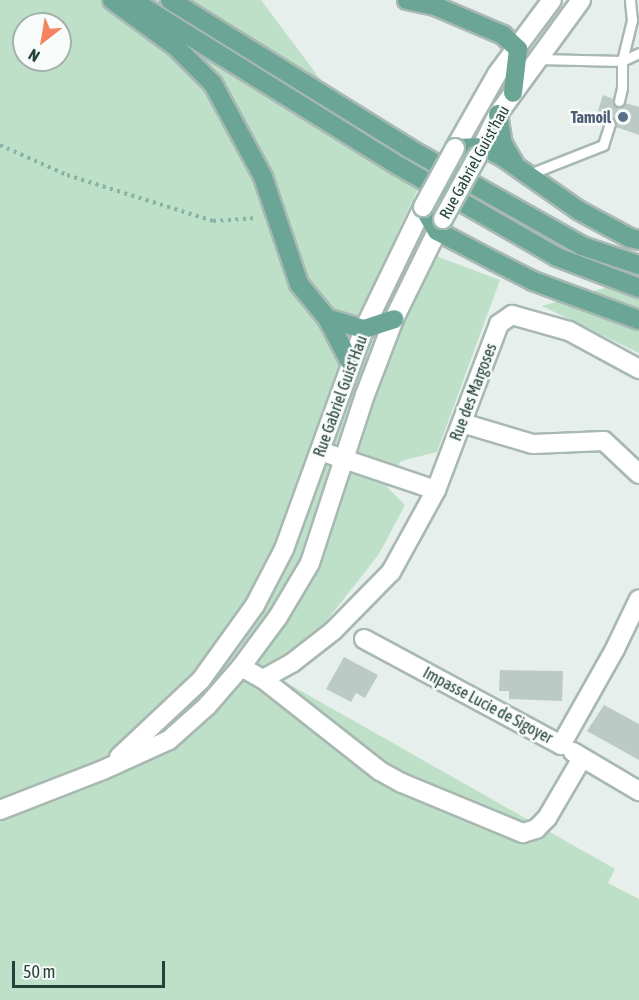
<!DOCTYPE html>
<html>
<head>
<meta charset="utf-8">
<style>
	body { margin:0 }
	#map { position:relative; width:639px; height:1000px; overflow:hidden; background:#e6efeb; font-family:"Asap Condensed",sans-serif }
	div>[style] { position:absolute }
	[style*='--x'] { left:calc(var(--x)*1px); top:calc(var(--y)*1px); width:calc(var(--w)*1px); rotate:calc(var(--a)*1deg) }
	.green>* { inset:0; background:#bfe0c8 }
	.building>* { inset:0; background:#bbcac4 }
	.path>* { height:4px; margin-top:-2px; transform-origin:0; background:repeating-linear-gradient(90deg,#86b3a5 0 3px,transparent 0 7.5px) }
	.roads { filter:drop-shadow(2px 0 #a8b8b2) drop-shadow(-2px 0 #a8b8b2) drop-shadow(0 2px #a8b8b2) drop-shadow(0 -2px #a8b8b2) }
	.lane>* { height:9px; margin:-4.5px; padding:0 4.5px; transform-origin:4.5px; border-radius:4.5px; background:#fff }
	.street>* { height:18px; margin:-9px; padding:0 9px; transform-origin:9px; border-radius:9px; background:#fff }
	.secondary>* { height:18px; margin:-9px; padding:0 9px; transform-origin:9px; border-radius:9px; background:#fff }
	.primary>* { height:18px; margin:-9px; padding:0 9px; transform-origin:9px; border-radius:9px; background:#6aa596 }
	.bridges { filter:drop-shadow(2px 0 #a4bbb3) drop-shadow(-2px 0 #a4bbb3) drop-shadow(0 2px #a4bbb3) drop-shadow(0 -2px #a4bbb3) }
	.secondary-bridge>* { height:18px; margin:-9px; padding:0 9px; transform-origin:9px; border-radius:9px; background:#fff }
	.dots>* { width:16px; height:16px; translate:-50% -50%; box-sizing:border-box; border:3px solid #f7fbf9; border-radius:50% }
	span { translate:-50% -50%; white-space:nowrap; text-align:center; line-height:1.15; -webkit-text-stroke:5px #f7fbf9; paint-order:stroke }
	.service-label { font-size:16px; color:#4e5e75; font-weight:700 }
	.right { translate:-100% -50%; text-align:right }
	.street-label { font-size:16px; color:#24423a }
	.north { position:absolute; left:12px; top:12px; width:60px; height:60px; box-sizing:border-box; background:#f7fbf9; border:2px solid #a3b1ad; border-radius:50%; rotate:211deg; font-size:16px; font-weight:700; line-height:24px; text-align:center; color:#24423a }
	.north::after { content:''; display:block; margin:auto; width:21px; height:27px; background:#f4845f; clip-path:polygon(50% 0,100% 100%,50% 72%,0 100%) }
	.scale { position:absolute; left:12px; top:961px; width:153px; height:27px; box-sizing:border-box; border:3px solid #24423a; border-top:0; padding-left:8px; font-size:18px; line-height:21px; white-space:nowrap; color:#24423a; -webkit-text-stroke:4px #f7fbf9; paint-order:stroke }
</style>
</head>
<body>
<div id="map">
	<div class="green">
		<div style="clip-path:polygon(evenodd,0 0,261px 0,323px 83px,418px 189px,397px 233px,441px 258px,500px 280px,437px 452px,401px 461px,387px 487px,405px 505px,379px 554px,310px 642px,264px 670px,615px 869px,608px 883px,639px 899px,639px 1000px,0 1000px,0 0,24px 24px,60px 24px,60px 60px,24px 60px,24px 24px)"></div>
		<div style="clip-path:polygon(639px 278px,639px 353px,542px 306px)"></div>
	</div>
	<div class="building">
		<div style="clip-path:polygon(603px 95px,613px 99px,617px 107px,625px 103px,639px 107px,639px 135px,616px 127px,615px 120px,612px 117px,603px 122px,595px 120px)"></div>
		<div style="clip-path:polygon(344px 657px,378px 675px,365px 698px,356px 693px,351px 702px,326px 689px)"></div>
		<div style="clip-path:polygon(500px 670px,563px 671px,562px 701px,509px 699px,509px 691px,499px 691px)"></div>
		<div style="clip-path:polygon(604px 705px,639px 724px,639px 760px,587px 731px)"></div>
	</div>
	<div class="path">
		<div style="--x:0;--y:145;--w:73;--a:24.1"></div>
		<div style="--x:67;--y:175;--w:153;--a:17.5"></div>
		<div style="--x:213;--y:221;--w:44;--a:-3.9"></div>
	</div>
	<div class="roads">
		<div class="lane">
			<div style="--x:539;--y:59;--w:83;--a:1.4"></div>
			<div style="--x:622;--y:61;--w:19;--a:-25"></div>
			<div style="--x:619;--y:101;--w:13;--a:-77"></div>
			<div style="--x:622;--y:88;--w:27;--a:-90"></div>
			<div style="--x:622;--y:61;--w:42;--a:-76.3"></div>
			<div style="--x:632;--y:20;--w:20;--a:-96"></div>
			<div style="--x:527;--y:175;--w:82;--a:-21.5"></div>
			<div style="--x:603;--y:145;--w:22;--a:-72"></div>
		</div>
		<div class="street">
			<div style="--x:462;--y:423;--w:74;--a:16.5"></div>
			<div style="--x:533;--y:444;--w:71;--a:-2.4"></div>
			<div style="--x:604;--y:441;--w:48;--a:43.3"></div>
			<div style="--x:320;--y:451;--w:122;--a:18.6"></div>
			<div style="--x:436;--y:490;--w:178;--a:-69.2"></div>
			<div style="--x:499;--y:324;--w:16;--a:-35"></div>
			<div style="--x:512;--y:315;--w:59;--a:15.7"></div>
			<div style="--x:569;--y:331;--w:80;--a:28.5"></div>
			<div style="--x:364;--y:639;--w:224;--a:28.3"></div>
			<div style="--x:561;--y:745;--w:110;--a:-60.6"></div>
			<div style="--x:615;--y:649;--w:55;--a:-64.4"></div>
			<div style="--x:241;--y:667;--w:25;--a:29"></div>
			<div style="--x:263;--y:679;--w:33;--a:-29"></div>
			<div style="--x:292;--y:663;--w:52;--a:-38"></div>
			<div style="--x:333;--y:631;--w:83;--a:-45.5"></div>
			<div style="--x:391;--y:572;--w:94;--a:-61.2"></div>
			<div style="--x:263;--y:679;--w:149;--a:38.2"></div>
			<div style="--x:380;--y:771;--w:25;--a:29"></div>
			<div style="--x:402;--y:783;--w:131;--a:22.5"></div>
			<div style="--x:523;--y:833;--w:14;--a:-17"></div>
			<div style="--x:536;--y:829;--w:16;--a:-45"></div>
			<div style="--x:547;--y:818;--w:69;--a:-59.7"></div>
			<div style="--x:573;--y:752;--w:77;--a:30.6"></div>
		</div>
		<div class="secondary">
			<div style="--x:455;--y:148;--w:85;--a:-60.4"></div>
			<div style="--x:497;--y:74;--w:92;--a:-53.4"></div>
			<div style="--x:477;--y:157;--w:48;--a:-64"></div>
			<div style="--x:498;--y:114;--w:141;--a:-53.9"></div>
			<div style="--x:119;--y:757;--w:112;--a:-43.2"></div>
			<div style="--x:201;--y:680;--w:92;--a:-54.2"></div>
			<div style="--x:255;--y:605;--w:63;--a:-62.6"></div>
			<div style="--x:284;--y:549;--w:234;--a:-70"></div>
			<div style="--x:364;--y:329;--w:136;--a:-64.2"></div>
			<div style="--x:0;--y:810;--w:110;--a:-21.2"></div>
			<div style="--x:103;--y:770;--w:72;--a:-24.4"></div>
			<div style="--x:169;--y:740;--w:51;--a:-41.8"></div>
			<div style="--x:207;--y:706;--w:52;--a:-48.9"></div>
			<div style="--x:241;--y:667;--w:62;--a:-53.5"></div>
			<div style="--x:278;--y:617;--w:63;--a:-59.3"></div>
			<div style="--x:310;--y:563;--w:177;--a:-71.9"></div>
			<div style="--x:365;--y:395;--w:81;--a:-69.1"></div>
			<div style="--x:394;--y:319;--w:111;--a:-63.9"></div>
		</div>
		<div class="primary">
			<div style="--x:112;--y:0;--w:79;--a:36.3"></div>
			<div style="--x:176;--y:47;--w:52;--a:45"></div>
			<div style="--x:213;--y:84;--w:106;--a:61.7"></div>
			<div style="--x:263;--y:177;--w:113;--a:71.4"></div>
			<div style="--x:299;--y:284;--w:44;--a:50.5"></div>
			<div style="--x:327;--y:318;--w:50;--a:62.4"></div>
			<div style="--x:132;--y:0;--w:314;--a:31.9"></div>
			<div style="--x:399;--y:166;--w:182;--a:29.9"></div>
			<div style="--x:557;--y:257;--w:88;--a:20.7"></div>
			<div style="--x:170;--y:0;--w:282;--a:31.8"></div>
			<div style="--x:410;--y:149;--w:197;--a:29.4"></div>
			<div style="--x:582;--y:246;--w:60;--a:18.4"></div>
			<div style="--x:407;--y:0;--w:29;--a:12"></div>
			<div style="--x:435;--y:6;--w:74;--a:23.1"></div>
			<div style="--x:503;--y:35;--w:21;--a:43"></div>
			<div style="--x:518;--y:49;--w:44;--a:96.5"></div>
			<div style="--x:498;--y:114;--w:30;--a:81"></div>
			<div style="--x:503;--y:144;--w:22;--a:60"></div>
			<div style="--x:455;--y:148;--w:28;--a:-2"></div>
			<div style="--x:483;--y:147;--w:20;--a:27"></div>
			<div style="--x:501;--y:156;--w:94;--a:35"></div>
			<div style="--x:578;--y:210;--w:59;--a:28.3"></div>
			<div style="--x:630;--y:238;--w:9;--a:13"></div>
			<div style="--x:423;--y:207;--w:28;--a:60"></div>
			<div style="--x:437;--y:231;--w:64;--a:27.8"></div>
			<div style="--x:494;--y:261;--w:44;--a:27.1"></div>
			<div style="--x:533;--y:281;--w:113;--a:20.2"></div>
			<div style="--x:327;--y:318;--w:39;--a:17"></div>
			<div style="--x:364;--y:329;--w:32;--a:-18"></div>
		</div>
	</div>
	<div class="bridges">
		<div class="secondary-bridge">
			<div style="--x:423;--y:207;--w:67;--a:-61.5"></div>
			<div style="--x:443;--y:219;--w:71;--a:-61.3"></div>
		</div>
	</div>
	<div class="dots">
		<div style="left:623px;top:117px;background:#5c6f8a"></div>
	</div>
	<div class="service-label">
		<span class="right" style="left:611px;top:117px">Tamoil</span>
	</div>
	<div class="street-label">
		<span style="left:474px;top:162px;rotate:-61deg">Rue Gabriel Guist'hau</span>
		<span style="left:473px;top:392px;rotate:-69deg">Rue des Margoses</span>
		<span style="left:340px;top:396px;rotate:-70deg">Rue Gabriel Guist'Hau</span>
		<span style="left:488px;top:705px;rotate:28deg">Impasse Lucie de Sigoyer</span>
	</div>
	<div class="north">N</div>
	<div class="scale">50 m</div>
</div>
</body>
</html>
